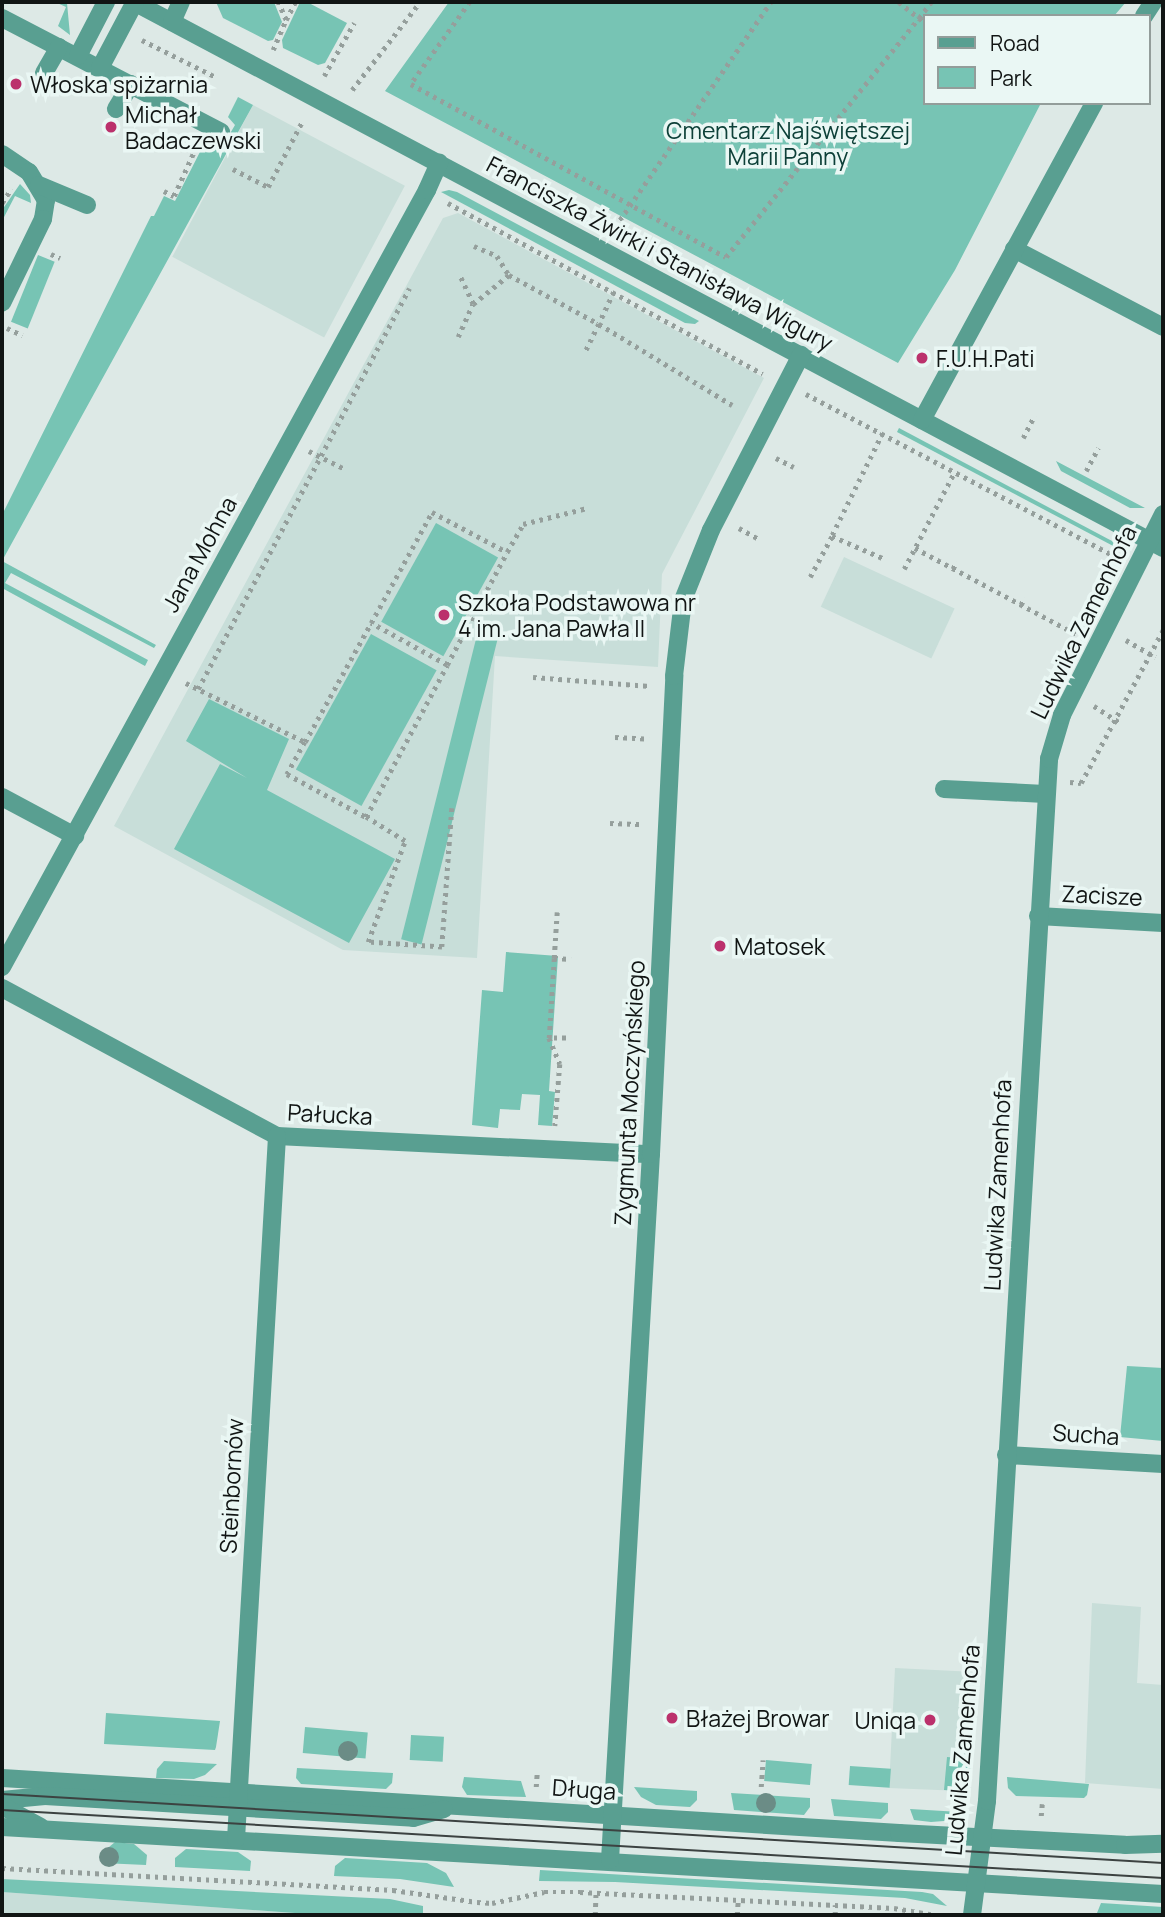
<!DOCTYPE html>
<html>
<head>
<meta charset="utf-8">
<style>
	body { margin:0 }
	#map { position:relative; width:1165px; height:1917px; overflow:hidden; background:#dde9e6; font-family:Manrope,sans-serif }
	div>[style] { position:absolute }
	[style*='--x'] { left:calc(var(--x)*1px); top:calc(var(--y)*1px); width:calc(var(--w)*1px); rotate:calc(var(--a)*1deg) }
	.built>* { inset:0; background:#c8ded9; transform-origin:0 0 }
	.green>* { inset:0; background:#77c4b4; transform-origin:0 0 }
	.path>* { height:4.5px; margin-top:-2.25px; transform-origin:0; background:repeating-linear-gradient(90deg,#959f9c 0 3.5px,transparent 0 8.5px) }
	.minor>* { height:18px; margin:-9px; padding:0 9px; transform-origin:9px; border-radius:9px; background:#599f91 }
	.tram>* { height:2px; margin:-1px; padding:0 1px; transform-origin:1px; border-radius:1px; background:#3c4241 }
	.trees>* { width:20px; height:20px; margin:-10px; border-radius:50%; background:#6b8c86 }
	.dots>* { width:19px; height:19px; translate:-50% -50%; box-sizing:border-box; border:4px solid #eaf7f4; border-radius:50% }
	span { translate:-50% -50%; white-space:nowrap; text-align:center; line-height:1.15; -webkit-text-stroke:7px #eaf7f4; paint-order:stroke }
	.poi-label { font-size:23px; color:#111514 }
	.left { translate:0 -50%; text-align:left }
	.right { translate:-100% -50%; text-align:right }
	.park-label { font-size:23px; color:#0d4038 }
	.street-label { font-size:23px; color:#111514 }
	.frame { position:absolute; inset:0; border:4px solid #111514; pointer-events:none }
	.legend { position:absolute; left:923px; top:14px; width:228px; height:91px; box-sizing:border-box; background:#eaf7f4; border:2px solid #939d9a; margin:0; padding:9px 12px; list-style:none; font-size:21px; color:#111514 }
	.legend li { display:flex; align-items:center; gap:14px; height:35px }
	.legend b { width:35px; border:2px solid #939d9a }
</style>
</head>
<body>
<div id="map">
	<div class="built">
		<div style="left:253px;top:105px;width:172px;height:172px;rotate:28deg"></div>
		<div style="clip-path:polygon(458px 213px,764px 378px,662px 574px,658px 667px,495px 656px,477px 958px,343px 950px,114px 826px,443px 218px)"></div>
		<div style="left:844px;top:557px;width:122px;height:55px;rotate:25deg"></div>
		<div style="clip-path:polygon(1092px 1603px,1141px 1607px,1137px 1683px,1163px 1685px,1163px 1789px,1085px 1783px)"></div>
		<div style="clip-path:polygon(895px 1668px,975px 1672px,970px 1781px,962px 1791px,889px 1788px)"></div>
		<div style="clip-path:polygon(2px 1892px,324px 1915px,2px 1915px)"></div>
	</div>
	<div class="green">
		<div style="clip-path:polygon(55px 2px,67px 3px,70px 35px,58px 26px,66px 7px)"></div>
		<div style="clip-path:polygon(216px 2px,274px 2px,282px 22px,273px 40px,268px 41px,223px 18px)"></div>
		<div style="clip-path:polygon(300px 2px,307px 2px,347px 23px,325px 63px,318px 65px,283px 48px,282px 40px)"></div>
		<div style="clip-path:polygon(449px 2px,1126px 2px,1114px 16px,925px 16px,925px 103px,1041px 103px,955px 270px,898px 363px,385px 91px)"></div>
		<div style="clip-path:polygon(238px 97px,253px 105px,2px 561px,156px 645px,154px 648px,11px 573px,5px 583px,148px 660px,145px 666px,2px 588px,2px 515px,151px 216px,154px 216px,164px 196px,175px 201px,205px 142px,221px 149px,235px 125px,228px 117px)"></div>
		<div style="clip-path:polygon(20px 184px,30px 195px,31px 203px,15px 196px,2px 221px,2px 210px)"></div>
		<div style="clip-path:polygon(449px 190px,457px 192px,699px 321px,695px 324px,685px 323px,441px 192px)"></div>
		<div style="left:38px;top:255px;width:18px;height:72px;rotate:22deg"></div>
		<div style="clip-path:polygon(899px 428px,1112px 541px,1117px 548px,897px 432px)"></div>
		<div style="clip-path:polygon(1056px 461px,1145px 508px,1146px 508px,1130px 508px,1061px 471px)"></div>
		<div style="left:436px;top:523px;width:71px;height:113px;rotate:29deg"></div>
		<div style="left:480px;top:623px;width:21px;height:326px;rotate:14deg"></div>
		<div style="left:371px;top:634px;width:75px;height:155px;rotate:29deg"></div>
		<div style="clip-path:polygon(209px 699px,289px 739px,267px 790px,395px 859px,349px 943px,174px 849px,220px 764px,247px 778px,186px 741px)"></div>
		<div style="clip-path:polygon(506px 952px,558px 956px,549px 1091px,555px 1092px,552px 1126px,538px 1125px,540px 1095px,522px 1094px,520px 1110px,500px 1109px,498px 1128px,472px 1125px,482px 990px,503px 992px)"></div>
		<div style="clip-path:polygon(1127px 1366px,1163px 1368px,1163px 1441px,1120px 1437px)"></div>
		<div style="clip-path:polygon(106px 1713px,220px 1721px,216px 1747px,215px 1750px,104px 1744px)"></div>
		<div style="left:305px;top:1727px;width:63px;height:26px;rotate:5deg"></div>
		<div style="left:411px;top:1735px;width:33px;height:25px;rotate:3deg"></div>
		<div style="clip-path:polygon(947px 1757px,971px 1759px,970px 1781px,962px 1791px,944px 1790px)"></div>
		<div style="left:766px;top:1760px;width:46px;height:21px;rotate:5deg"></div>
		<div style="clip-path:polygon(164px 1761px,217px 1764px,205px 1775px,194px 1779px,156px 1778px,157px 1769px)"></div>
		<div style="left:850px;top:1766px;width:41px;height:19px;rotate:4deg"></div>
		<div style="clip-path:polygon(297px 1768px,393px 1773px,392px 1783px,386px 1789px,301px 1784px,296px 1778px)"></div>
		<div style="clip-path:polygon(464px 1777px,521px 1781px,526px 1797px,467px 1795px,462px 1787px)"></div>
		<div style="clip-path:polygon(1007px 1777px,1089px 1784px,1087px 1795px,1084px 1798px,1016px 1796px,1008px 1788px)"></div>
		<div style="clip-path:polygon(634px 1787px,697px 1791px,697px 1800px,690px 1807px,656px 1805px,641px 1797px)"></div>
		<div style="clip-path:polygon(731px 1793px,810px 1798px,810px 1807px,804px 1815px,734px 1810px)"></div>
		<div style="clip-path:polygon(831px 1799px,888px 1803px,888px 1812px,881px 1819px,834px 1816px)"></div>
		<div style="clip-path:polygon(910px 1809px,960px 1812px,944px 1821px,931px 1822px,914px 1820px)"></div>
		<div style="clip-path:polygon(115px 1842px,134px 1844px,147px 1855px,146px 1865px,102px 1863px,102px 1853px)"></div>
		<div style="clip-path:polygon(186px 1849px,238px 1852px,251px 1861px,250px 1871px,175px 1867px,175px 1858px)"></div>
		<div style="clip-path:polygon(345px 1858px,427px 1863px,446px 1873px,454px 1887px,400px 1879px,334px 1876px,335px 1866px)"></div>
		<div style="clip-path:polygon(540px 1870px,922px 1892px,933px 1894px,947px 1906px,905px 1898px,615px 1882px,539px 1881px)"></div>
		<div style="clip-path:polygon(2px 1879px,390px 1899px,423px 1906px,423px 1915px,322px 1915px,2px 1892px)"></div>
		<div style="clip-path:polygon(1101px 1903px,1163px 1907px,1163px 1915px,1097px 1913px)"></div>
	</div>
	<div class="path">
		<div style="--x:470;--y:2;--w:101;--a:125.7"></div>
		<div style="--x:411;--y:84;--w:359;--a:28.8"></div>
		<div style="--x:726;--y:257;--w:307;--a:-51.1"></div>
		<div style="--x:919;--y:18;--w:8;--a:40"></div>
		<div style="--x:899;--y:2;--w:26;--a:39"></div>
		<div style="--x:919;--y:18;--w:20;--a:-53"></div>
		<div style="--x:286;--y:20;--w:20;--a:-63"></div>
		<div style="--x:142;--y:40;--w:83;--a:26.6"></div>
		<div style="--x:273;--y:50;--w:33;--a:-67"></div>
		<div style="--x:286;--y:20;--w:20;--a:-114"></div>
		<div style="--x:324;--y:76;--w:61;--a:-60.5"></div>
		<div style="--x:352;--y:90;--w:111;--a:-52.3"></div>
		<div style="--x:233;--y:169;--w:39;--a:27"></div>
		<div style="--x:268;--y:187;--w:73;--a:-62.4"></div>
		<div style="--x:164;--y:191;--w:11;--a:27"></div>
		<div style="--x:174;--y:196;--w:56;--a:-65.7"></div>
		<div style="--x:2;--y:203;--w:17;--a:-57"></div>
		<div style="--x:448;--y:203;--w:358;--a:28.5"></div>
		<div style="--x:615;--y:227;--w:274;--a:-55.3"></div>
		<div style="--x:474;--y:246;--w:25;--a:23"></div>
		<div style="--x:497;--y:256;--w:22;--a:58"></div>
		<div style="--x:509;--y:275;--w:102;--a:28.6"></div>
		<div style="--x:599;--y:324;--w:30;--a:116"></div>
		<div style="--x:51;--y:254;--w:10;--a:24"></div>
		<div style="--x:614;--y:292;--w:35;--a:115"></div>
		<div style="--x:599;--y:324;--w:156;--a:31.3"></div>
		<div style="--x:473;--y:304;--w:46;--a:-38.9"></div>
		<div style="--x:7;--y:328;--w:17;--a:25"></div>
		<div style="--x:458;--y:337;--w:36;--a:-66"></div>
		<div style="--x:473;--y:304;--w:33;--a:-115"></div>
		<div style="--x:806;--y:394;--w:348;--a:27.7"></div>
		<div style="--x:883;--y:433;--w:115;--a:116.3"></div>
		<div style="--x:832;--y:536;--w:58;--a:23.5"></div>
		<div style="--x:1023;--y:438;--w:25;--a:-63"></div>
		<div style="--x:309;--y:451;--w:40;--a:26.6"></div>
		<div style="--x:776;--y:458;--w:20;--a:27"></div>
		<div style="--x:1086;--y:471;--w:26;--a:-62"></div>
		<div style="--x:739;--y:528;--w:21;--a:29"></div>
		<div style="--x:915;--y:548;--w:185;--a:28.1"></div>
		<div style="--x:904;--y:569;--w:110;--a:-62.5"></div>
		<div style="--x:953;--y:569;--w:8;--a:-67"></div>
		<div style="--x:810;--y:577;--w:47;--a:-61.8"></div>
		<div style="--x:1021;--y:605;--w:8;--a:-67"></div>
		<div style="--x:1126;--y:640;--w:34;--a:30"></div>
		<div style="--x:447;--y:665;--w:128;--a:-62"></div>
		<div style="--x:533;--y:677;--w:117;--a:4.4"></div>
		<div style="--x:186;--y:683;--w:133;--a:26.4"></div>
		<div style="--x:305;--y:742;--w:37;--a:119"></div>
		<div style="--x:287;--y:774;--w:90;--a:28.6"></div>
		<div style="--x:198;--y:689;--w:453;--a:-62.2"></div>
		<div style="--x:1094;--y:706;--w:33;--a:33"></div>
		<div style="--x:615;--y:737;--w:34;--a:3"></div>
		<div style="--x:305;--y:742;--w:136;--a:-61"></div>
		<div style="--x:1070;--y:782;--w:11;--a:5"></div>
		<div style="--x:1081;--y:783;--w:174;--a:-61.8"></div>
		<div style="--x:452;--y:808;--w:139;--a:94.1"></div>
		<div style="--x:442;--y:947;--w:74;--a:-176.1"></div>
		<div style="--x:368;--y:942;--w:108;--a:-69.9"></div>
		<div style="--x:405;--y:841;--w:46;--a:-148.4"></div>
		<div style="--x:366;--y:817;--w:172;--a:-61.9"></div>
		<div style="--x:447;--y:665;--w:87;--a:-151.1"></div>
		<div style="--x:371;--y:623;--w:127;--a:-61.2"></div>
		<div style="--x:432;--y:512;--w:85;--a:28.1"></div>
		<div style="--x:507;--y:552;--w:32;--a:-60"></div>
		<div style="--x:523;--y:524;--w:66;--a:-14"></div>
		<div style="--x:610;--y:823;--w:34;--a:2"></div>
		<div style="--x:554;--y:958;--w:46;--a:-86.3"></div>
		<div style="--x:549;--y:1038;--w:28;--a:67"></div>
		<div style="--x:560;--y:1064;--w:62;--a:94.6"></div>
		<div style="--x:566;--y:1038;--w:17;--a:180"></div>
		<div style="--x:549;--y:1038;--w:80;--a:-86.4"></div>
		<div style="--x:554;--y:958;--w:17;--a:3"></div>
		<div style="--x:536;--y:1787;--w:15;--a:-86"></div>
		<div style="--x:761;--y:1787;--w:27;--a:-86"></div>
		<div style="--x:1041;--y:1816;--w:12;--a:-85"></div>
		<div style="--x:2;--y:1868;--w:392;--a:3.2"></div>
		<div style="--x:393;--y:1890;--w:85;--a:8.1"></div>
		<div style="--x:477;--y:1902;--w:15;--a:4"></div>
		<div style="--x:492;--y:1903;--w:53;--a:-11.9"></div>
		<div style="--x:544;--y:1892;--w:36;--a:0"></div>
		<div style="--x:580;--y:1892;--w:314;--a:2.9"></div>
		<div style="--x:894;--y:1908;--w:42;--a:9.7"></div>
		<div style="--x:595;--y:1915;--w:23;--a:-88"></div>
		<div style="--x:737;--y:1915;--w:15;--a:-86"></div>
		<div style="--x:835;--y:1915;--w:10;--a:-90"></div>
	</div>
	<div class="minor">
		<div style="--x:134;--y:2;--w:1165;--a:27.95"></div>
		<div style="--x:1144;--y:16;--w:17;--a:-57"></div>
		<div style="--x:2;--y:18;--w:247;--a:27.5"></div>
		<div style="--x:172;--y:22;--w:22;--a:-66"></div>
		<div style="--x:78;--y:56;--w:61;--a:-62.6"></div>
		<div style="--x:100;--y:68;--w:75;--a:-62.1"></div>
		<div style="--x:44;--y:73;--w:30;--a:-60"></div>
		<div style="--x:116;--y:109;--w:29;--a:-59"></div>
		<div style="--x:2;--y:154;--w:32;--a:34"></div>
		<div style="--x:29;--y:172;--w:33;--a:59"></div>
		<div style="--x:46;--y:200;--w:19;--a:99"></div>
		<div style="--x:43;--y:219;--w:93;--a:116"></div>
		<div style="--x:39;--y:185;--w:52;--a:22.6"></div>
		<div style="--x:1014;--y:249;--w:168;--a:27.6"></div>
		<div style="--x:922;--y:420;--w:361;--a:-61.5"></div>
		<div style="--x:944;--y:789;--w:101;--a:2.8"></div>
		<div style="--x:2;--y:797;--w:83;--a:28.1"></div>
		<div style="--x:1038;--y:916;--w:125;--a:3.2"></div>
		<div style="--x:2;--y:967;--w:886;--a:-61.32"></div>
		<div style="--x:427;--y:190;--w:30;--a:-66"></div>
		<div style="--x:2;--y:988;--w:312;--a:28.3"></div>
		<div style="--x:277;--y:1136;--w:374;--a:2.8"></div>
		<div style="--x:1006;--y:1455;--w:157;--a:3.3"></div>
		<div style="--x:2;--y:1778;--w:899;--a:3.51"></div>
		<div style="--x:899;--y:1833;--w:226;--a:3"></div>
		<div style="--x:1125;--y:1845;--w:38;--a:-2"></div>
		<div style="--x:2;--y:1800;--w:43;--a:-5.3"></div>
		<div style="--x:45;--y:1796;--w:369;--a:3.4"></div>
		<div style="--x:413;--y:1818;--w:32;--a:-16"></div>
		<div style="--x:2;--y:1806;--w:44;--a:28.3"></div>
		<div style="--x:2;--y:1827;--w:1163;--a:3.3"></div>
		<div style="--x:236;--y:1839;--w:704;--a:-86.66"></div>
		<div style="--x:610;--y:1860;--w:707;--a:-86.68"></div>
		<div style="--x:651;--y:1154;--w:479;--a:-87.2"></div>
		<div style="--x:674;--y:676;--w:77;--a:-83.2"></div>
		<div style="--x:683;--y:600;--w:75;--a:-68.2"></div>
		<div style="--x:711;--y:530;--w:197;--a:-62.8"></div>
		<div style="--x:972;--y:1915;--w:115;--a:-82.5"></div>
		<div style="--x:987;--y:1801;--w:1044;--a:-86.59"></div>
		<div style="--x:1049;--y:759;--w:46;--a:-73.5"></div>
		<div style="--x:1062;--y:715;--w:225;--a:-63.3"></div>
	</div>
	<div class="tram">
		<div style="--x:2;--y:1794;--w:1163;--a:3.4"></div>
		<div style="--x:2;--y:1810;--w:1163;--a:3.35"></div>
	</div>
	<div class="trees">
		<div style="left:348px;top:1751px"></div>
		<div style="left:766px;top:1803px"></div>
		<div style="left:109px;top:1857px"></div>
	</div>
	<div class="dots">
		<div style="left:16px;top:84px;background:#bb316c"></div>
		<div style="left:111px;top:127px;background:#bb316c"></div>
		<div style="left:922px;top:358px;background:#bb316c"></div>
		<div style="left:444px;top:615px;background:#bb316c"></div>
		<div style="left:720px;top:946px;background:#bb316c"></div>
		<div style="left:672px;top:1718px;background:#bb316c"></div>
		<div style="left:930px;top:1720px;background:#bb316c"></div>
	</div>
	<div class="poi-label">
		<span class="left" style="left:30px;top:84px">Włoska spiżarnia</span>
		<span class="left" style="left:125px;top:127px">Michał<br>Badaczewski</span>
		<span class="left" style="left:936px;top:358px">F.U.H.Pati</span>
		<span class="left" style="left:458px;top:615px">Szkoła Podstawowa nr<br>4 im. Jana Pawła II</span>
		<span class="left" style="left:734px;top:946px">Matosek</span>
		<span class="left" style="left:686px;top:1718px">Błażej Browar</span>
		<span class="right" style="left:916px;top:1720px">Uniqa</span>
	</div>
	<div class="park-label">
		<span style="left:788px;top:143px">Cmentarz Najświętszej<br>Marii Panny</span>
	</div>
	<div class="street-label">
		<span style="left:660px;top:253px;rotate:28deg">Franciszka Żwirki i Stanisława Wigury</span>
		<span style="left:199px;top:554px;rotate:-61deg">Jana Mohna</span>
		<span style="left:1083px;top:622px;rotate:-64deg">Ludwika Zamenhofa</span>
		<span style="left:1102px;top:895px;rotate:3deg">Zacisze</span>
		<span style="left:629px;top:1093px;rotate:-87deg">Zygmunta Moczyńskiego</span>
		<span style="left:330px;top:1114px;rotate:3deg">Pałucka</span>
		<span style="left:997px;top:1185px;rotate:-87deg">Ludwika Zamenhofa</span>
		<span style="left:1086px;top:1434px;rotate:4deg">Sucha</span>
		<span style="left:231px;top:1486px;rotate:-87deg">Steinbornów</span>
		<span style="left:962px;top:1750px;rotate:-85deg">Ludwika Zamenhofa</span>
		<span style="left:584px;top:1789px;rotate:4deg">Długa</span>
	</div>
	<div class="frame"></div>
	<ul class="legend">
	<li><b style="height:9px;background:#599f91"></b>Road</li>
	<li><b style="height:19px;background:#77c4b4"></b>Park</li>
	</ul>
</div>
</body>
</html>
